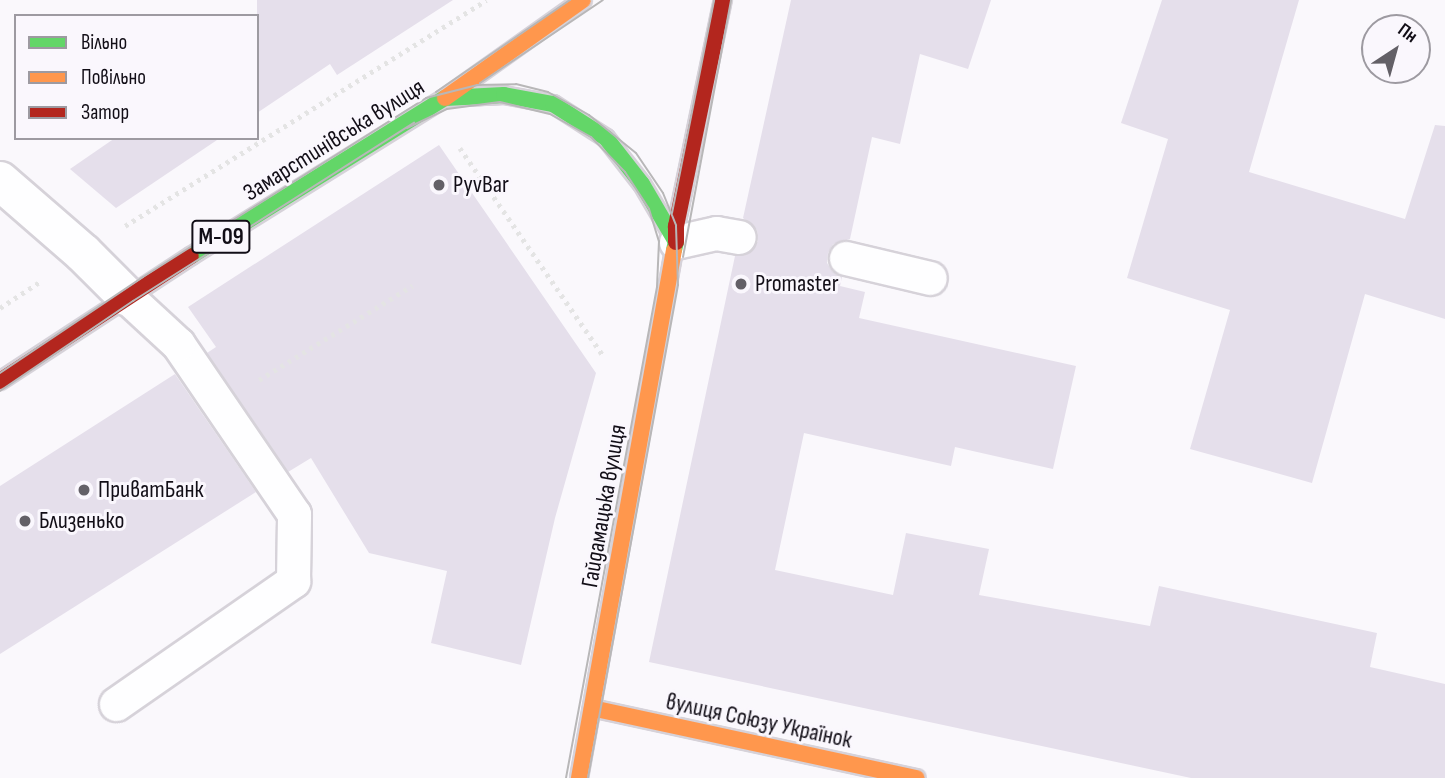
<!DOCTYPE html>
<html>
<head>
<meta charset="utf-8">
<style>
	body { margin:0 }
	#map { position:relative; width:1445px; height:778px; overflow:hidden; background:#faf8fc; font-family:"Sofia Sans Condensed",sans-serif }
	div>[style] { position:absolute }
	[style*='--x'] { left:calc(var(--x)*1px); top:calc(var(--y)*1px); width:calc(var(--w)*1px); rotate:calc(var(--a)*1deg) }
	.building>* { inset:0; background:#e5dfeb }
	.path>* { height:4.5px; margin-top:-2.25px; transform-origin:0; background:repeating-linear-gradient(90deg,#e4e4e4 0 3.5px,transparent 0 8.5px) }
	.roads { filter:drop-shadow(2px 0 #d6d2d9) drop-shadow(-2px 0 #d6d2d9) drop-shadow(0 2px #d6d2d9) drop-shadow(0 -2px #d6d2d9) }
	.lane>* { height:33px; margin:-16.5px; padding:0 16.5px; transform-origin:16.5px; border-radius:16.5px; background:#fefeff }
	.street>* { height:38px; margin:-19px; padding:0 19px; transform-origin:19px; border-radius:19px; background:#fefeff }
	.fast>* { height:16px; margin:-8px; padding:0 8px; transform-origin:8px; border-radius:8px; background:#63d668 }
	.slow>* { height:16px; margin:-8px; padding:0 8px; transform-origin:8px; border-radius:8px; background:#ff974d }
	.jam>* { height:16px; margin:-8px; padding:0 8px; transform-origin:8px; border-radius:8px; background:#b3261e }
	.tram>* { height:2px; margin:-1px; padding:0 1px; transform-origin:1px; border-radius:1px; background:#b8b7b8 }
	.dots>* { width:19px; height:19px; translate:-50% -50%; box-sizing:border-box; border:4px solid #faf7fd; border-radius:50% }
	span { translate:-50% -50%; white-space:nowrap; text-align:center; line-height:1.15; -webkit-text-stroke:6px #faf7fd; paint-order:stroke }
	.shield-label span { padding:2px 5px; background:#faf7fd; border:2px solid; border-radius:5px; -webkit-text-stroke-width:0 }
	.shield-label { font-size:23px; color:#120e17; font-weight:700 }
	.street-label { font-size:24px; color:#120e17 }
	.poi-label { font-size:24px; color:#120e17 }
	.left { translate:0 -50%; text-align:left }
	.legend { position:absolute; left:14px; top:14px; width:245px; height:126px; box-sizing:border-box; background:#faf7fd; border:2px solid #9d9aa1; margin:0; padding:9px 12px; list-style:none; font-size:21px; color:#120e17 }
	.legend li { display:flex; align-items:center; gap:14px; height:35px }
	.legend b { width:35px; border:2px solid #9d9aa1 }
	.north { position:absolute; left:1361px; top:14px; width:70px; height:70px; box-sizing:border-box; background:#faf7fd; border:2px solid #9d9aa1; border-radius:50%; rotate:36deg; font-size:19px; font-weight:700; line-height:28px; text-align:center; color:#120e17 }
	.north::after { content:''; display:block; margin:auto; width:24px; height:32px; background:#636067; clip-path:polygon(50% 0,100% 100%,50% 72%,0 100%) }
</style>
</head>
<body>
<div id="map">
	<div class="building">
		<div style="clip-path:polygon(257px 0,453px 0,337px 75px,330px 64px,257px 113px)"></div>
		<div style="clip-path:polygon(791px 0,991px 0,968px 69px,920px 54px,900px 144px,872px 137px,850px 239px,833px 244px,828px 253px,827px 263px,832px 271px,842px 277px,840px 286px,865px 292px,859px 318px,1076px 366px,1053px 469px,955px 447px,951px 466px,804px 433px,775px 570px,893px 595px,906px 533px,989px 549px,979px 595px,1150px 626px,1159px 586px,1377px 633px,1370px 667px,1445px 684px,1445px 778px,1191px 778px,649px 662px,735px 256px,746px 255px,758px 241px,757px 230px,743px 218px)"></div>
		<div style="clip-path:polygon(1162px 0,1299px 0,1249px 172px,1405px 219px,1435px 125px,1445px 126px,1445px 319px,1365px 294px,1312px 483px,1190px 449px,1230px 310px,1127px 278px,1168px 139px,1121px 123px)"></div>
		<div style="clip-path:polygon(115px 138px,220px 138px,116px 208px,70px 169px)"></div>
		<div style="clip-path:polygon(439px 145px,596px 373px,555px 518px,521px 665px,431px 643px,447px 571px,369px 553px,311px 458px,288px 472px,207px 353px,216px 347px,188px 307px)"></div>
		<div style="clip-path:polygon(175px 374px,256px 492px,0 654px,0 486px)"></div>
	</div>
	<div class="path">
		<div style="--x:460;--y:148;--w:254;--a:55.4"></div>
		<div style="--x:125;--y:226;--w:426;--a:-32"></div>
		<div style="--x:0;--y:308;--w:49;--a:-33.4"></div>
		<div style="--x:259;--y:380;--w:180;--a:-31.6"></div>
	</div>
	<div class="roads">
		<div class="lane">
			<div style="--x:676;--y:242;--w:41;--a:-12.7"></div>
			<div style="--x:716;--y:233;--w:23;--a:10"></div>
			<div style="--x:846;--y:258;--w:86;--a:13.4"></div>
			<div style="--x:116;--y:704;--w:216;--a:-34.8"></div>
			<div style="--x:293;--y:581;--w:67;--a:-89.1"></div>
			<div style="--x:294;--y:514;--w:206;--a:-124.3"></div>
			<div style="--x:178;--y:344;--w:71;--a:-137.3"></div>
		</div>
		<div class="street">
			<div style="--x:0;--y:181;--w:110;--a:40.9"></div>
			<div style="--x:83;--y:253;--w:61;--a:45"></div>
		</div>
		<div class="fast">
			<div style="--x:191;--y:256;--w:299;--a:-31.9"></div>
			<div style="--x:445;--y:98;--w:59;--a:-2.9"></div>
			<div style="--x:504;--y:95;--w:50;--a:10.4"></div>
			<div style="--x:553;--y:104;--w:63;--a:32.7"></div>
			<div style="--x:606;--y:138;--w:58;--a:52"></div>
			<div style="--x:642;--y:184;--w:67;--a:59.6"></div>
			<div style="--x:676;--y:242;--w:8;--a:104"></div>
		</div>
		<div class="slow">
			<div style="--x:445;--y:98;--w:169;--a:-35.4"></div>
			<div style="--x:592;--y:708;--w:332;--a:12.2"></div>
			<div style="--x:579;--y:778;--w:536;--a:-79.8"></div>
		</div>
		<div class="jam">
			<div style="--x:676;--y:242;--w:16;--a:-90"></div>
			<div style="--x:676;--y:226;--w:231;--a:-78.3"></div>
			<div style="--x:0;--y:381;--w:228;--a:-33.2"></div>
		</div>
	</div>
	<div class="tram">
		<div style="--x:480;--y:83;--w:148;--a:-34"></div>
		<div style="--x:436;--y:92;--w:163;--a:-34.5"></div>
		<div style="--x:407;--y:128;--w:44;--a:-25.4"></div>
		<div style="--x:447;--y:109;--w:53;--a:-7.5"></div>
		<div style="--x:500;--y:102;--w:51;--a:13.5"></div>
		<div style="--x:550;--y:114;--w:47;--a:29.3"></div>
		<div style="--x:591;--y:137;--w:49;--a:45.8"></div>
		<div style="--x:625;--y:172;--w:44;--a:57"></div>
		<div style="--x:649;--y:209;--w:34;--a:73"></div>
		<div style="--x:659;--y:241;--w:46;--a:92.5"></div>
		<div style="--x:657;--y:287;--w:499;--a:100.5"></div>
		<div style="--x:672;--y:213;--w:217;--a:-78.8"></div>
		<div style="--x:683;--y:257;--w:261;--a:-79.4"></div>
		<div style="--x:0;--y:373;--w:172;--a:-33.9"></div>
		<div style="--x:143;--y:277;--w:335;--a:-32.3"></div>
		<div style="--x:426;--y:98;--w:53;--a:-14.3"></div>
		<div style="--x:477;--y:85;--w:39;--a:-1"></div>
		<div style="--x:516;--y:84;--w:33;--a:14"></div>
		<div style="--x:548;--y:92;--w:47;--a:29.3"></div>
		<div style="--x:589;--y:115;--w:60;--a:39"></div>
		<div style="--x:636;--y:153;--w:48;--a:56"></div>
		<div style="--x:663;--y:193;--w:35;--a:68"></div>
		<div style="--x:676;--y:226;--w:59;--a:88.1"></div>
		<div style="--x:678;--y:285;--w:501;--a:100.35"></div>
		<div style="--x:0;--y:391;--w:161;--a:-34.1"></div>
		<div style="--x:133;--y:301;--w:333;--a:-32.4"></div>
	</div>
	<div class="dots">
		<div style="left:439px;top:185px;background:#636067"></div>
		<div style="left:741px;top:284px;background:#636067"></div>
		<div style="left:84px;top:490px;background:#636067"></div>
		<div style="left:25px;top:521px;background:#636067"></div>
	</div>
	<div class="shield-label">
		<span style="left:221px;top:237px">М-09</span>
	</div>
	<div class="street-label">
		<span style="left:334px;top:140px;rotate:-32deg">Замарстинівська вулиця</span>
		<span style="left:604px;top:506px;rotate:-80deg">Гайдамацька вулиця</span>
		<span style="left:759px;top:721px;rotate:12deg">вулиця Союзу Українок</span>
	</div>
	<div class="poi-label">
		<span class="left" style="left:453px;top:185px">PyvBar</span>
		<span class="left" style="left:755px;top:284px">Promaster</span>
		<span class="left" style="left:98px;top:490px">ПриватБанк</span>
		<span class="left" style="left:39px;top:521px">Близенько</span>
	</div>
	<ul class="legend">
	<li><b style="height:9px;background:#63d668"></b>Вільно</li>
	<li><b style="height:9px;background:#ff974d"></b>Повільно</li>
	<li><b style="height:9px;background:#b3261e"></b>Затор</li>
	</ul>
	<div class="north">Пн</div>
</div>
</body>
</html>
